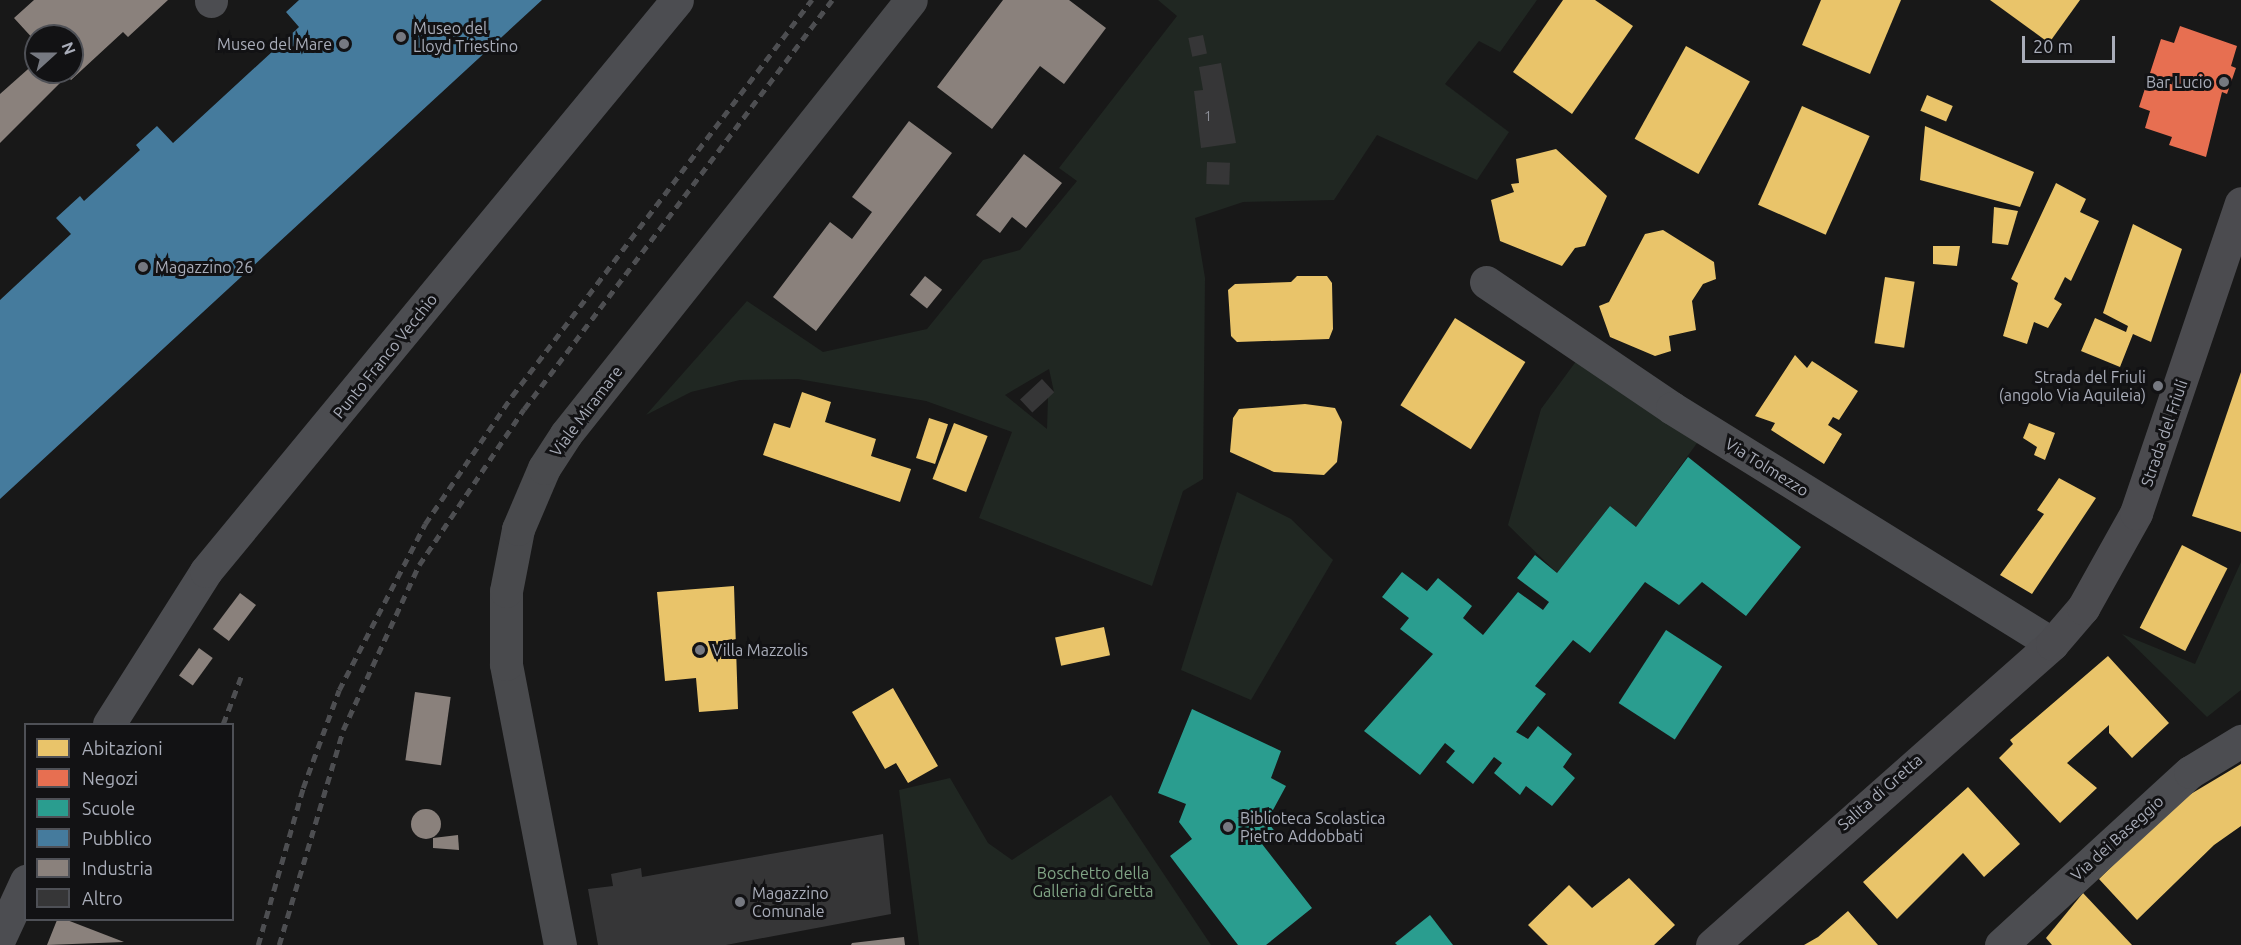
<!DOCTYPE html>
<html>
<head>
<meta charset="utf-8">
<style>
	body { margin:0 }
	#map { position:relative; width:2241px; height:945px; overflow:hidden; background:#181818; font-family:Ubuntu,sans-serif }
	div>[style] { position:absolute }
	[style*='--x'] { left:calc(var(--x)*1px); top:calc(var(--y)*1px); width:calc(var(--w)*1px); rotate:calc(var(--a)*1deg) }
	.green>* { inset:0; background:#202722 }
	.homes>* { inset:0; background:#e9c46a; transform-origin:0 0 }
	.shops>* { inset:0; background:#e76f51 }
	.schools>* { inset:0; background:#2a9d8f; transform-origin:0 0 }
	.public>* { inset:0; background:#457b9d }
	.industry>* { inset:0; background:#8a817c; transform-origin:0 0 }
	.round { border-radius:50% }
	.building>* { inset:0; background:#363637; transform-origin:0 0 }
	.minor>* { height:33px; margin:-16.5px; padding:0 16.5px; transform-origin:16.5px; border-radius:16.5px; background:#4c4d51 }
	.secondary>* { height:33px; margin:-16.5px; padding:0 16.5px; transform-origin:16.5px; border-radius:16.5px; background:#4b4b4f }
	.primary>* { height:33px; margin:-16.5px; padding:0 16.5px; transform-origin:16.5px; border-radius:16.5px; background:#494a4d }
	.rail>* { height:4.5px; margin-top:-2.25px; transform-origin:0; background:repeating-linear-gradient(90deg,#4d4e51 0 8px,transparent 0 14px) }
	.dots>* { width:16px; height:16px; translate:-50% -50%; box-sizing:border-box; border:3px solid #121214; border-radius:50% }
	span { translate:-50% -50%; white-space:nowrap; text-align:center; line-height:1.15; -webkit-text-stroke:6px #121214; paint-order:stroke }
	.number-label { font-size:14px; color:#8c8f98 }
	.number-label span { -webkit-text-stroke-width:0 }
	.poi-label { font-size:16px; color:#a9adb9 }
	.left { translate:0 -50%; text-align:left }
	.right { translate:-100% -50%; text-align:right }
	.street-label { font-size:16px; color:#a9adb9 }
	.park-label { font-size:16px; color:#80a485 }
	.legend { position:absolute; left:24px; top:723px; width:210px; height:198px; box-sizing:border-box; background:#121214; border:2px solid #4e5056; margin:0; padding:8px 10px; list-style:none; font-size:18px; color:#a9adb9 }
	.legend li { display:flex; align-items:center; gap:12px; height:30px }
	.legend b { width:30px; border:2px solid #4e5056 }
	.north { position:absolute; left:24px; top:24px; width:60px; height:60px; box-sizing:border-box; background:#121214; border:2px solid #4e5056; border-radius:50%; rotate:69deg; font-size:16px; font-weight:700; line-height:24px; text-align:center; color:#a9adb9 }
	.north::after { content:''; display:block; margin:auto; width:21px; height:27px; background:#767981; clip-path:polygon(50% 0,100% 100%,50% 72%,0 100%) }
	.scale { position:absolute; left:2022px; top:36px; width:93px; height:27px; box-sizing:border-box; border:3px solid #a9adb9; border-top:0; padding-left:8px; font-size:18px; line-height:21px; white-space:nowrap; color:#a9adb9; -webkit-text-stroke:4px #121214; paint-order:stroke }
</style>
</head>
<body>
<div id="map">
	<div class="green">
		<div style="clip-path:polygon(evenodd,1158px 0,1537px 0,1500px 52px,1479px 41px,1445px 84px,1509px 132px,1477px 180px,1377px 135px,1334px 200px,1243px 202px,1195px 218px,1205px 278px,1203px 479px,1183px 491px,1152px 586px,979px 518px,1012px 432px,926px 401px,798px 379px,740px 380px,691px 392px,646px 415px,747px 301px,823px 352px,927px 329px,983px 260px,1020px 250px,1077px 181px,1059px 168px,1177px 16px,1158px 0,1049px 369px,1054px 392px,1048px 397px,1047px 429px,1005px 395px,1049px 369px)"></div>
		<div style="clip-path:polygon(1577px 360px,1700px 439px,1636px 527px,1610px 506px,1557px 573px,1508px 525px,1541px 409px)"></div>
		<div style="clip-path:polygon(1237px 492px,1291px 519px,1333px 560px,1251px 700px,1181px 670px)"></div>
		<div style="clip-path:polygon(2241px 562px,2241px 690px,2207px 717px,2122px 634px,2195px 664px)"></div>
		<div style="clip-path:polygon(950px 778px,988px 843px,1012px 860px,1111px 795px,1211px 945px,919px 945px,899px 790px)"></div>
	</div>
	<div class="homes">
		<div style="clip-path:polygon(1563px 0,1595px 0,1633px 26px,1572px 114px,1513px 72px)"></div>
		<div style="clip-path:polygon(1821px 0,1901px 0,1870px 74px,1802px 45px)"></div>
		<div style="clip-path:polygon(1990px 0,2080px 0,2049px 43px)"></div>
		<div style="left:1686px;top:46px;width:73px;height:106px;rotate:29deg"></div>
		<div style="left:1927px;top:95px;width:28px;height:17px;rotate:23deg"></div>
		<div style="left:1802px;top:106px;width:74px;height:108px;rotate:24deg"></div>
		<div style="clip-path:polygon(1925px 126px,2034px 172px,2020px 207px,1920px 180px)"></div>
		<div style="clip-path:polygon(1556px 149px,1607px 196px,1585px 246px,1575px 248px,1562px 266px,1500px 241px,1491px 200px,1514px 192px,1511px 184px,1519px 183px,1516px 159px)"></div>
		<div style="clip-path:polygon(2056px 183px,2086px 199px,2080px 212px,2099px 221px,2071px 281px,2065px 277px,2054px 299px,2062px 304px,2048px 328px,2034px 322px,2027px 344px,2003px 336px,2018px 283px,2011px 279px)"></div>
		<div style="clip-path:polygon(1994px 207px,2018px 211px,2008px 245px,1992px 243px)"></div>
		<div style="clip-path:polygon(2133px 224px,2182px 249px,2151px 342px,2133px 334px,2120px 367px,2081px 351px,2095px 318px,2126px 332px,2128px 326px,2103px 313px)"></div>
		<div style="clip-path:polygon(1663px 230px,1714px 262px,1716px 279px,1703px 284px,1692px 301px,1696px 330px,1669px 336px,1671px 351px,1655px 356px,1610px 337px,1599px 306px,1609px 302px,1645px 234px)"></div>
		<div style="clip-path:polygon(1933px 246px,1960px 246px,1957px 266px,1933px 264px)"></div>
		<div style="clip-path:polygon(1297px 276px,1327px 276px,1332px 283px,1333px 329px,1329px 339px,1237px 342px,1231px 336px,1228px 290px,1235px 284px,1291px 282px)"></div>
		<div style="left:1885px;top:277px;width:30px;height:67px;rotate:9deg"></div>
		<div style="left:1455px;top:318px;width:83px;height:103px;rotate:32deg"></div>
		<div style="clip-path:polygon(1795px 355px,1807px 368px,1812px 361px,1858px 391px,1839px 420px,1833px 417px,1828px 425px,1842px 434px,1824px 464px,1771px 430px,1775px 423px,1755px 416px)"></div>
		<div style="clip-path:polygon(2241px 372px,2241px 532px,2192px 516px)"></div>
		<div style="clip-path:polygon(802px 392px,831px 402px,825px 422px,876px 439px,871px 456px,911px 469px,900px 502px,763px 455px,774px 423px,790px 428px)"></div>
		<div style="clip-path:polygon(1305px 404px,1335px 408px,1342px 422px,1337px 462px,1324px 475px,1274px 472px,1230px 452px,1233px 418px,1239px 409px)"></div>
		<div style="left:929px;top:418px;width:20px;height:42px;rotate:18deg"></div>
		<div style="left:954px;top:423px;width:36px;height:60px;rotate:21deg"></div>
		<div style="clip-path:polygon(2029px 423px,2055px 433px,2045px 460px,2034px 455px,2037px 447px,2023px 438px)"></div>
		<div style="clip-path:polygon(2059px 478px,2096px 498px,2032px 594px,2000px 575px,2044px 514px,2037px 510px)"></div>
		<div style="left:2182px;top:545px;width:51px;height:93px;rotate:27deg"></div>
		<div style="clip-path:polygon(734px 586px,738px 709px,699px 712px,696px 678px,665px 681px,657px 592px)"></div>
		<div style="left:1104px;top:627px;width:29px;height:50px;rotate:78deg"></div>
		<div style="clip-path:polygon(2108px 656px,2169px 723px,2132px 758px,2109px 733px,2109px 725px,2067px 763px,2097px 788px,2060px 823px,1999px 758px,2013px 744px,2010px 740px)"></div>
		<div style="clip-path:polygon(893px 688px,938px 766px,908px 783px,896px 763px,885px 769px,852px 712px)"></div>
		<div style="clip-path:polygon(2241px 764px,2241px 826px,2214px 845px,2137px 920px,2099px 879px,2174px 804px)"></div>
		<div style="clip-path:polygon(1968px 787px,2020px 844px,1984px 877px,1963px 853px,1897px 919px,1863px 882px)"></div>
		<div style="clip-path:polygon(1629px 878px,1675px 925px,1654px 945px,1548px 945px,1528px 925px,1569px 885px,1592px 908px)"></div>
		<div style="clip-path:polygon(2083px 893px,2132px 945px,2052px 945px,2046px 938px)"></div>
		<div style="clip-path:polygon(1848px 911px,1878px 945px,1804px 945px,1818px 937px)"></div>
	</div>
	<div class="shops">
		<div style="clip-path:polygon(2180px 26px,2237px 46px,2231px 66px,2236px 68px,2227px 94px,2222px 92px,2206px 157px,2169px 145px,2172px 137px,2145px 128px,2150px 111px,2139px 107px,2161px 39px,2174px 43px)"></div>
	</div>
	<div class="schools">
		<div style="clip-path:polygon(1688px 457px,1801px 547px,1746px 616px,1702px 582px,1679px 605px,1645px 582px,1590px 653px,1573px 640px,1535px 686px,1546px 694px,1516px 732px,1528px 739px,1538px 726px,1572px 754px,1563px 767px,1575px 778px,1552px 806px,1526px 786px,1520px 795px,1494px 773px,1502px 763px,1494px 757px,1473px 784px,1446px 762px,1455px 751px,1445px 743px,1420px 775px,1364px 731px,1433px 654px,1400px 629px,1409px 618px,1382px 597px,1402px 572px,1427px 591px,1438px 578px,1472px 606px,1463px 618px,1483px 635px,1518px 592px,1543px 610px,1549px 602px,1517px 578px,1535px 555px,1557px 573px,1610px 506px,1636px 527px)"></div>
		<div style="left:1666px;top:630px;width:67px;height:87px;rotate:33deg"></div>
		<div style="clip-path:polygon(1192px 709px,1281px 751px,1271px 778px,1286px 786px,1267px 821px,1276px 833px,1262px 844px,1312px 908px,1266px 945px,1238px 945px,1170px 856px,1192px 839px,1179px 822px,1186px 804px,1158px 793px)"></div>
		<div style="clip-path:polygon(1430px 915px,1453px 945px,1397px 945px,1395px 943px)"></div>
	</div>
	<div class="public">
		<div style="clip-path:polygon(299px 0,542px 0,0 499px,0 300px,71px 234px,56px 218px,80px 196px,84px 201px,140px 150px,136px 145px,157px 126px,173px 143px,299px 27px,286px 12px)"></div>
	</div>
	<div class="industry">
		<div style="clip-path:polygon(34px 0,168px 0,128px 37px,123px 32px,71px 80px,67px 76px,0 143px,0 94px,36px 62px,36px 72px,72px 72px,72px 36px,36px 36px,36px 42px,14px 18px)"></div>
		<div style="clip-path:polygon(1003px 0,1069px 0,1106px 28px,1064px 84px,1040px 66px,992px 129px,937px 87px)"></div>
		<div style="clip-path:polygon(909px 121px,952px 153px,816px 331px,773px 297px,830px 222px,852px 239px,872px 212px,852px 197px)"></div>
		<div style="clip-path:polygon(1024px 154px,1062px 183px,1026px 228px,1012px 217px,1000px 233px,976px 215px)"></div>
		<div style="left:925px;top:276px;width:22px;height:24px;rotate:39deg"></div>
		<div style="left:240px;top:593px;width:20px;height:45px;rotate:37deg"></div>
		<div style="left:199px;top:648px;width:17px;height:34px;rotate:36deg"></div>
		<div style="left:415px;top:692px;width:36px;height:69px;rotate:8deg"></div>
		<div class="round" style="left:411px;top:809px;width:30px;height:30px"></div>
		<div style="clip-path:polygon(458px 835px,459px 850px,433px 848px,433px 838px)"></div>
		<div style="clip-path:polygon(57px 920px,67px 920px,124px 942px,47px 945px)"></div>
		<div style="clip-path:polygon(904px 937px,905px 945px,851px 945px,852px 943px)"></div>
	</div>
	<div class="building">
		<div style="left:1203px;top:35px;width:19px;height:15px;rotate:78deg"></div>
		<div style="clip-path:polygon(1221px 63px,1236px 143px,1201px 148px,1194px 91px,1203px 90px,1199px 67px)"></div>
		<div style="left:1207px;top:162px;width:23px;height:22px;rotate:2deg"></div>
		<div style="left:1042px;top:379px;width:18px;height:30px;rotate:47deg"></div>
		<div style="clip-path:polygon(883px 834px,891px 914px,726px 945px,598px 945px,588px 889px,613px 886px,611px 874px,641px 868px,642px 877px)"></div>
	</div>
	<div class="minor">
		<div style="--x:211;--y:1;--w:1;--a:-90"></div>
		<div style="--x:1486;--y:282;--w:225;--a:34.1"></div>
		<div style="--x:1672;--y:408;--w:447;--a:31.8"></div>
		<div style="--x:109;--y:724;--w:181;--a:-57.6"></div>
		<div style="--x:206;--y:571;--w:740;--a:-50.48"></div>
		<div style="--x:0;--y:937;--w:62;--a:-65.1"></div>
		<div style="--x:2001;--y:945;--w:256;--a:-42.5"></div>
		<div style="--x:2190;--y:772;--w:60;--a:-31.3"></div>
	</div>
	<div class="secondary">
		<div style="--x:1712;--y:945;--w:454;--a:-41.5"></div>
		<div style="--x:2052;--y:644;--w:48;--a:-49.3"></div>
		<div style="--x:2083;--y:608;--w:109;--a:-60.8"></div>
		<div style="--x:2136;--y:513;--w:327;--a:-71.3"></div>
	</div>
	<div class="primary">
		<div style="--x:560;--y:945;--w:286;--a:-100.9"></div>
		<div style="--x:506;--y:664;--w:73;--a:-90"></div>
		<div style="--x:506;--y:591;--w:63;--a:-79"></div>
		<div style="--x:518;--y:529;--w:66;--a:-66.9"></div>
		<div style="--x:544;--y:468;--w:40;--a:-57.1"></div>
		<div style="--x:566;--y:434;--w:554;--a:-51.52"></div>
	</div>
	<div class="rail">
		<div style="--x:223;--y:724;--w:53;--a:-69.2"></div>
		<div style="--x:258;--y:945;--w:163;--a:-74"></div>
		<div style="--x:303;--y:788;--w:104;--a:-69.8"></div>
		<div style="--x:339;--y:690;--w:187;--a:-62.6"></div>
		<div style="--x:425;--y:524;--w:155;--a:-55.8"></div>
		<div style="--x:512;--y:396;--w:497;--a:-52.9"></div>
		<div style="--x:279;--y:945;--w:224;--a:-73.4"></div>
		<div style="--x:343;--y:730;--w:182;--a:-65.3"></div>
		<div style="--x:419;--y:565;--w:188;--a:-56.1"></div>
		<div style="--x:524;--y:409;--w:512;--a:-53.02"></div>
	</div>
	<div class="dots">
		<div style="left:401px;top:37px;background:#767981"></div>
		<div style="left:344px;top:44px;background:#767981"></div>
		<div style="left:2224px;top:82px;background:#767981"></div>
		<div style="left:143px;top:267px;background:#767981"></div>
		<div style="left:2158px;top:386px;background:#767981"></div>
		<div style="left:700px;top:650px;background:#767981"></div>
		<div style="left:1228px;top:827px;background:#767981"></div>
		<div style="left:740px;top:902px;background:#767981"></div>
	</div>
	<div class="number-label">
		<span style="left:1208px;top:116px">1</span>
	</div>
	<div class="poi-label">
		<span class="left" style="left:413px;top:37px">Museo del<br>Lloyd Triestino</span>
		<span class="right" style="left:332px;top:44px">Museo del Mare</span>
		<span class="right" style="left:2212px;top:82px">Bar Lucio</span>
		<span class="left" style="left:155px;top:267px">Magazzino 26</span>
		<span class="right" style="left:2146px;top:386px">Strada del Friuli<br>(angolo Via Aquileia)</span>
		<span class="left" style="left:712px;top:650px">Villa Mazzolis</span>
		<span class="left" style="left:1240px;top:827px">Biblioteca Scolastica<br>Pietro Addobbati</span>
		<span class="left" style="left:752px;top:902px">Magazzino<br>Comunale</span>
	</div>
	<div class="street-label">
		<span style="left:385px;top:356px;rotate:-51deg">Punto Franco Vecchio</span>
		<span style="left:586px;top:411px;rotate:-53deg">Viale Miramare</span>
		<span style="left:2164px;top:433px;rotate:-71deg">Strada del Friuli</span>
		<span style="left:1767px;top:467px;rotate:32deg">Via Tolmezzo</span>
		<span style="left:1880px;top:792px;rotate:-41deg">Salita di Gretta</span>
		<span style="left:2117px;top:838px;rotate:-42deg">Via dei Baseggio</span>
	</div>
	<div class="park-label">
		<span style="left:1093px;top:882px">Boschetto della<br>Galleria di Gretta</span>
	</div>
	<ul class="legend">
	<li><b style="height:16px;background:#e9c46a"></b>Abitazioni</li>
	<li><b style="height:16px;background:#e76f51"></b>Negozi</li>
	<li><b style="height:16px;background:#2a9d8f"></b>Scuole</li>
	<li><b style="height:16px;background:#457b9d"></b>Pubblico</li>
	<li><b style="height:16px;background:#8a817c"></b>Industria</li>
	<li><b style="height:16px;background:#363637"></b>Altro</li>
	</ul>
	<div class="north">N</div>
	<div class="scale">20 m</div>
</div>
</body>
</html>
